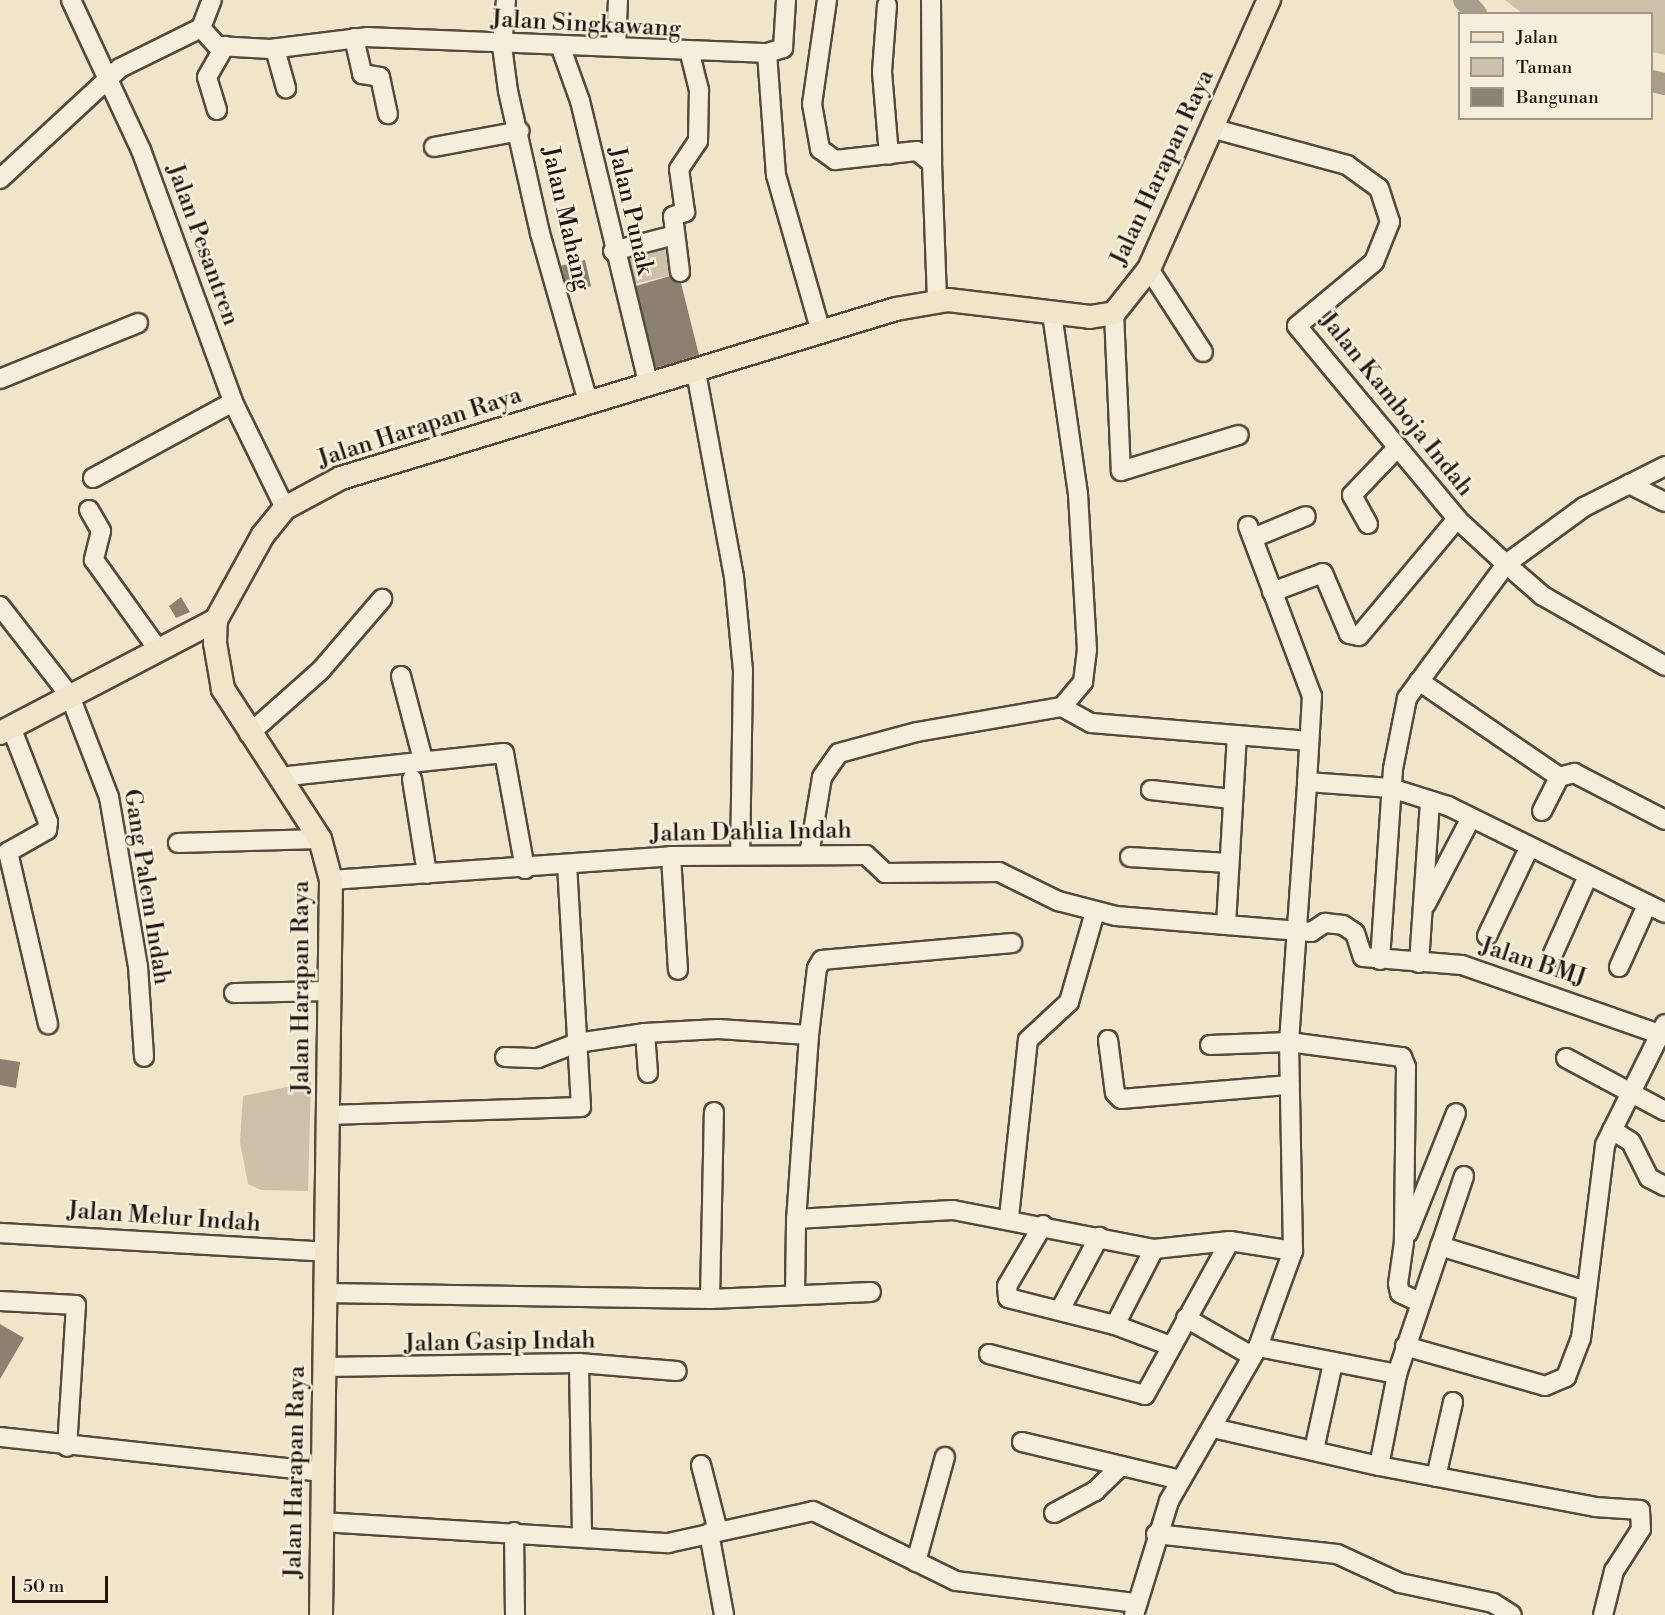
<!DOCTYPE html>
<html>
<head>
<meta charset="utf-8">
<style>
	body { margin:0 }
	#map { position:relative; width:1665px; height:1615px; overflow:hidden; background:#f0e5c8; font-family:"Libre Bodoni",serif }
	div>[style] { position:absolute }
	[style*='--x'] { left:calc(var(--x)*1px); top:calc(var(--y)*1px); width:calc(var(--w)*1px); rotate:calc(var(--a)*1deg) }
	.green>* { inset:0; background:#cdc2a9; transform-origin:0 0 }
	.river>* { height:22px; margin:-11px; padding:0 11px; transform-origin:11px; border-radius:11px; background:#a99e8a }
	.building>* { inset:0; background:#8c8170; transform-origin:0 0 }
	.roads { filter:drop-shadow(2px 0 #54493f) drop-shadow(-2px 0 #54493f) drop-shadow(0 2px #54493f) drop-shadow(0 -2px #54493f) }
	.minor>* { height:18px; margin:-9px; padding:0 9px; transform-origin:9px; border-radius:9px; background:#f5eedb }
	.major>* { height:22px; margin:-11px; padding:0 11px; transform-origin:11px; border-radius:11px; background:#f0e5c8 }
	span { translate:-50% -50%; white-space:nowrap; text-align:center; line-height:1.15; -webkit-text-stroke:5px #f5eedb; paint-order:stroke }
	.street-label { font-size:24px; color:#201511 }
	.legend { position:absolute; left:1458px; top:12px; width:195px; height:108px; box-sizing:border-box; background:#f5eedb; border:2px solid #a0978a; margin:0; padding:8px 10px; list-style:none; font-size:18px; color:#201511 }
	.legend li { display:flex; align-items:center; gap:12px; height:30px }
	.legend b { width:30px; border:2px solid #a0978a }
	.scale { position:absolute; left:12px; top:1576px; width:96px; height:27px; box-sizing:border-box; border:3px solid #201511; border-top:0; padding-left:8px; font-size:18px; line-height:21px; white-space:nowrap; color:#201511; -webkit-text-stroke:4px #f5eedb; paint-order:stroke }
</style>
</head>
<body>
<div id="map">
	<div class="green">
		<div style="clip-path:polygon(1505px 0,1665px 0,1665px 55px,1652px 52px,1652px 14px,1522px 13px)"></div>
		<div style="left:671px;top:241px;width:33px;height:55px;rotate:76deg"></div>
		<div style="clip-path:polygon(311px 1082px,308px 1191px,261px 1190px,248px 1184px,240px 1142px,243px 1096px)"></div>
	</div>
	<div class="river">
		<div style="--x:1464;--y:0;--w:18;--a:49"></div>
		<div style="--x:1652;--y:81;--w:13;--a:13"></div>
	</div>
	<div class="building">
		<div style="left:585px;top:260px;width:27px;height:24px;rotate:77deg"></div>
		<div style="clip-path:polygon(670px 276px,681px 283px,699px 355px,656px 368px,636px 286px)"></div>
		<div style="clip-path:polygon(181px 597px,190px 612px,176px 618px,169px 606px)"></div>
		<div style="clip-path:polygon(0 1059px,20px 1062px,16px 1088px,0 1085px)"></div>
		<div style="clip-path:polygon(0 1324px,24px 1338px,0 1379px)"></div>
	</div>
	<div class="roads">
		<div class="minor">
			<div style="--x:71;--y:0;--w:166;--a:65"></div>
			<div style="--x:141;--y:150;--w:268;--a:69.9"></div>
			<div style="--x:233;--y:402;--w:118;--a:63.9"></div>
			<div style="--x:506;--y:0;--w:46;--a:95"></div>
			<div style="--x:502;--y:46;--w:45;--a:82.4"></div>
			<div style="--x:508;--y:91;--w:146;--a:77.3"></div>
			<div style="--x:540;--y:233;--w:176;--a:74.1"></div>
			<div style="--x:827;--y:0;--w:105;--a:98.2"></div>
			<div style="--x:812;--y:104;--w:46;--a:79.9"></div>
			<div style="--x:820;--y:149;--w:19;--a:36"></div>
			<div style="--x:835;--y:160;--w:82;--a:-6.3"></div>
			<div style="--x:917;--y:151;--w:19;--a:39"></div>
			<div style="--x:932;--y:163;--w:138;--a:87.9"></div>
			<div style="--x:931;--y:0;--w:163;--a:89.6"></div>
			<div style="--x:887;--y:5;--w:67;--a:94.3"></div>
			<div style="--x:882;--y:72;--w:83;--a:85.2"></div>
			<div style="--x:201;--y:28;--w:30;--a:-69"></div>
			<div style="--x:354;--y:38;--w:37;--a:77"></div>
			<div style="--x:362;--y:74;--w:18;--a:9"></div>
			<div style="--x:380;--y:77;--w:38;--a:78"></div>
			<div style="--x:616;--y:46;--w:46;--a:-87.5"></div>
			<div style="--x:561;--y:48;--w:56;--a:70.3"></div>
			<div style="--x:580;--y:101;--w:293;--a:76.4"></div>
			<div style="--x:275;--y:49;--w:41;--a:74.2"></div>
			<div style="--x:767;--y:53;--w:17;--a:-17"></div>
			<div style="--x:783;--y:48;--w:48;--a:-86.4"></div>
			<div style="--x:217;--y:110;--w:34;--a:-107"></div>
			<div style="--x:207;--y:77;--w:36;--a:-60"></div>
			<div style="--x:1211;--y:128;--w:141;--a:15.2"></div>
			<div style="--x:1347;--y:165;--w:39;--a:36"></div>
			<div style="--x:1379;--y:188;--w:36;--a:72"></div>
			<div style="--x:1390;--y:222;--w:43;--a:111.8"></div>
			<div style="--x:1374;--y:262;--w:100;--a:140.3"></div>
			<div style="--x:1297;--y:326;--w:251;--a:50.3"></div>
			<div style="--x:1457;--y:519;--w:67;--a:42.6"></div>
			<div style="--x:1506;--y:564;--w:49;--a:40.9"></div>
			<div style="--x:1543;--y:596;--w:141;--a:29.8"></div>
			<div style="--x:434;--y:147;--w:87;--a:-10.5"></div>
			<div style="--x:0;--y:179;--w:163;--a:-42.8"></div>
			<div style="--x:120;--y:68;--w:90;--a:-26.3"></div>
			<div style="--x:201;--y:28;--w:24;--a:48"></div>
			<div style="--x:217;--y:46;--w:53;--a:3.2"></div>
			<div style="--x:270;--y:49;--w:99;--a:-7"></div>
			<div style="--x:368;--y:37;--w:399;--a:2.3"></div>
			<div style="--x:767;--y:53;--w:122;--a:85.8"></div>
			<div style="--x:776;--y:175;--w:163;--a:74"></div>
			<div style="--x:613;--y:251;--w:64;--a:-14.5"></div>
			<div style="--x:1149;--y:269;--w:99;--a:57"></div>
			<div style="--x:680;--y:272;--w:56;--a:-97.1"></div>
			<div style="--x:673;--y:216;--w:13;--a:-18"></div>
			<div style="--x:685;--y:212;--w:43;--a:-97.9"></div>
			<div style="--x:679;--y:169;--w:34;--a:-56"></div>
			<div style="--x:698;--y:141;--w:51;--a:-88.9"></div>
			<div style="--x:699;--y:90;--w:37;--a:-104"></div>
			<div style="--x:1114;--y:313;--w:158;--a:87.5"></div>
			<div style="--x:1121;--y:471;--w:123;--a:-17"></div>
			<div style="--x:696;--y:372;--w:208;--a:79.5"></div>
			<div style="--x:734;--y:577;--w:94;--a:84.5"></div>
			<div style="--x:743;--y:671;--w:184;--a:90.9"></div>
			<div style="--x:0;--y:379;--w:149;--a:-22.1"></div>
			<div style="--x:93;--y:478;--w:159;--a:-28.5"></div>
			<div style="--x:1629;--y:484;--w:40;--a:26.6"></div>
			<div style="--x:89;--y:510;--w:24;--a:60"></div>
			<div style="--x:101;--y:531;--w:30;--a:104"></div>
			<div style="--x:94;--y:560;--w:108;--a:54.4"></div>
			<div style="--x:1368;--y:524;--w:33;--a:-119"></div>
			<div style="--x:1352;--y:495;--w:65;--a:-46.2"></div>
			<div style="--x:1248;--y:526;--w:182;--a:69.4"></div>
			<div style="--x:1312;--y:696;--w:86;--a:93.3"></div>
			<div style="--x:1307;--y:782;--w:84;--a:4.1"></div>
			<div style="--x:1391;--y:788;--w:60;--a:17.5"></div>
			<div style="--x:1448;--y:806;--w:242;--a:26.2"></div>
			<div style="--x:1253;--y:538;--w:57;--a:-22.5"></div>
			<div style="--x:1272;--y:592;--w:54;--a:-20.4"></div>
			<div style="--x:1323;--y:573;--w:66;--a:66.9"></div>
			<div style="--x:1349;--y:634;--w:10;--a:11"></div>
			<div style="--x:1359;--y:636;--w:153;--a:-50.1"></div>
			<div style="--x:0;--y:606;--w:114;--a:52.1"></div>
			<div style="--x:70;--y:696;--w:108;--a:68.9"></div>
			<div style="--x:109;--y:797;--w:171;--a:80.3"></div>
			<div style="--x:138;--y:966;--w:91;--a:86.2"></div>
			<div style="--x:401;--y:676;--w:87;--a:75.3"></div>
			<div style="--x:1419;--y:681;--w:170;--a:34.4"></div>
			<div style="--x:1559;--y:777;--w:16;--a:-15"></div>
			<div style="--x:1574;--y:773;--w:102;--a:27.3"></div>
			<div style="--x:1062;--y:707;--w:33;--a:29"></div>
			<div style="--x:1091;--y:723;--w:219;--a:4.7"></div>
			<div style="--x:11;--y:727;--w:102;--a:68.7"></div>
			<div style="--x:48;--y:822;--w:8;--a:97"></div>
			<div style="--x:47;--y:830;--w:45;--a:150.6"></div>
			<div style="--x:8;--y:852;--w:177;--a:76.9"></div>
			<div style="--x:249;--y:734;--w:96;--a:-41.6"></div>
			<div style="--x:321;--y:670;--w:94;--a:-49.3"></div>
			<div style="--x:279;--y:777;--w:226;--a:-6.1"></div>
			<div style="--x:504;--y:753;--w:118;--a:79.7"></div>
			<div style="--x:412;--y:779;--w:96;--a:81"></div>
			<div style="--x:1151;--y:790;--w:81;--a:6.4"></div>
			<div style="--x:1542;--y:811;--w:38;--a:-63"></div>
			<div style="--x:178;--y:843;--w:142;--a:-1.6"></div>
			<div style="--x:809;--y:855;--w:79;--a:-80.5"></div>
			<div style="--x:822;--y:777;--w:29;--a:-55"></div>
			<div style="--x:839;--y:753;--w:81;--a:-15.1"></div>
			<div style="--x:917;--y:732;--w:147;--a:-9.8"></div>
			<div style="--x:1062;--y:707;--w:33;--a:-50"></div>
			<div style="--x:1083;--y:682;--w:32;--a:-83"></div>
			<div style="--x:1087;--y:650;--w:156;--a:-93.3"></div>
			<div style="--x:1078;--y:494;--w:183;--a:-98.2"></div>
			<div style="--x:671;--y:856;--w:114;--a:86.5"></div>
			<div style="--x:1130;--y:857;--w:98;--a:3.5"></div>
			<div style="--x:331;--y:880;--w:341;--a:-4"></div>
			<div style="--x:671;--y:856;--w:195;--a:-0.3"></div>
			<div style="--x:866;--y:855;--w:26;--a:43"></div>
			<div style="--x:885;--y:873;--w:114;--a:-0.5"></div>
			<div style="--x:999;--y:872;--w:66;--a:26.2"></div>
			<div style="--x:1058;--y:901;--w:60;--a:14.5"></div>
			<div style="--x:1116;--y:916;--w:196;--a:4.7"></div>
			<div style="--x:1311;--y:932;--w:17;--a:-33"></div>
			<div style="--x:1325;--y:923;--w:18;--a:6"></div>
			<div style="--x:1343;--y:925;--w:14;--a:34"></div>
			<div style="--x:1355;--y:933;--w:25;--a:72"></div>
			<div style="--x:1363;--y:957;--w:99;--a:4.6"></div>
			<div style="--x:1462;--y:965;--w:215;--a:19.3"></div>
			<div style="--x:1426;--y:904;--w:97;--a:-62.4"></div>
			<div style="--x:1226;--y:925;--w:190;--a:-86.7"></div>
			<div style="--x:1487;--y:936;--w:95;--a:-64.5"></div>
			<div style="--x:1552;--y:956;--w:85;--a:-65.8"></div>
			<div style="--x:1380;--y:960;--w:191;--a:-86.1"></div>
			<div style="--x:1393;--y:769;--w:72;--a:-78.8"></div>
			<div style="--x:1407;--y:698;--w:167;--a:-53.5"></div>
			<div style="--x:1506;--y:564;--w:97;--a:-36.2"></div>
			<div style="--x:1584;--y:507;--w:91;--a:-26.8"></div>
			<div style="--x:1419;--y:963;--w:163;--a:-86.1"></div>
			<div style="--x:1619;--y:967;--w:68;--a:-65.7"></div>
			<div style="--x:234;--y:993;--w:97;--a:-1.2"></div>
			<div style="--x:645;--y:1033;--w:40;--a:85.7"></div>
			<div style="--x:809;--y:1035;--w:67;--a:-83.2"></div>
			<div style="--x:817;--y:968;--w:9;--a:-58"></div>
			<div style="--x:822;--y:960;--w:191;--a:-5.1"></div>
			<div style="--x:1108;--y:1040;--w:53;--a:82.5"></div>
			<div style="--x:1115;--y:1093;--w:8;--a:45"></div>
			<div style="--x:1121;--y:1099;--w:169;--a:-4.8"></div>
			<div style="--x:1210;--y:1045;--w:79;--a:-2.2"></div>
			<div style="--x:1289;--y:1042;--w:114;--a:7.6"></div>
			<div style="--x:1402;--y:1057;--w:11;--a:68"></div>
			<div style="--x:1406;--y:1067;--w:175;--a:90.7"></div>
			<div style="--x:1404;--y:1242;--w:42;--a:98.1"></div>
			<div style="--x:1398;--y:1284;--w:9;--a:77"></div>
			<div style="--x:1400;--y:1293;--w:23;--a:25"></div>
			<div style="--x:505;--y:1057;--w:33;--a:2"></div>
			<div style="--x:538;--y:1058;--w:42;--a:-21"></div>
			<div style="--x:577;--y:1043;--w:69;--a:-8.4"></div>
			<div style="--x:645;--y:1033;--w:73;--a:-3.1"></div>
			<div style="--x:718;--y:1029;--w:91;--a:3.8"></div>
			<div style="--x:809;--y:1035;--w:184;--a:94"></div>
			<div style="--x:1566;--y:1058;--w:112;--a:28.2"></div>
			<div style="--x:329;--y:1115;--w:252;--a:-1.8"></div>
			<div style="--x:581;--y:1107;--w:241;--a:-93.3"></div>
			<div style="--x:1612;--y:1130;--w:22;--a:32"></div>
			<div style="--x:1631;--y:1142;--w:40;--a:63.4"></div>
			<div style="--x:1649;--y:1178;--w:18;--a:27"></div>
			<div style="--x:1009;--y:1217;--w:178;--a:-83.9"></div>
			<div style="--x:1028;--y:1040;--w:56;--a:-42.8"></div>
			<div style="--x:1069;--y:1002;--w:94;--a:-73.9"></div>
			<div style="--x:1043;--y:1225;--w:71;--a:120.5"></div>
			<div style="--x:1007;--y:1286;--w:12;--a:85"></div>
			<div style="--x:1008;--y:1298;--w:110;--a:14.2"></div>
			<div style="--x:1115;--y:1325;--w:60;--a:20.6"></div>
			<div style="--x:0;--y:1233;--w:326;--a:3.3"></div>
			<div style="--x:1408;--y:1233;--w:129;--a:-68.2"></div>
			<div style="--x:1440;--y:1246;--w:153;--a:17.1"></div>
			<div style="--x:325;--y:1293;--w:385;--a:0.9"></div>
			<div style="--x:710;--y:1299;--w:161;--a:-2.5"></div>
			<div style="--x:795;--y:1295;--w:76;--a:-89.2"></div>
			<div style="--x:796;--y:1219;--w:157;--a:-3.3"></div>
			<div style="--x:953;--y:1210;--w:205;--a:11"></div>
			<div style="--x:1154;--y:1249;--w:76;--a:-6"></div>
			<div style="--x:1230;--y:1241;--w:64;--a:9"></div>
			<div style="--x:710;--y:1299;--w:187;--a:-88.8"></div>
			<div style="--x:0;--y:1301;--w:76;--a:3"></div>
			<div style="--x:76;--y:1305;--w:142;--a:93.6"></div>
			<div style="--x:1060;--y:1310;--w:83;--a:-61.9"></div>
			<div style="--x:1186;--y:1318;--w:74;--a:30"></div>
			<div style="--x:1115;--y:1325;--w:85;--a:-62.8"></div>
			<div style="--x:1405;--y:1346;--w:146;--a:15.9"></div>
			<div style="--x:1545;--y:1386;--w:23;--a:-23"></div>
			<div style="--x:1566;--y:1377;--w:42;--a:-69"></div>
			<div style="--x:1581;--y:1338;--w:194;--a:-82.9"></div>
			<div style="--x:1605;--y:1145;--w:135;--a:-63.6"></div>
			<div style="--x:1258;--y:1347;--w:142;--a:11"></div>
			<div style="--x:989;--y:1354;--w:161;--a:14.7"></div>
			<div style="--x:1145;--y:1395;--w:176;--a:-61.1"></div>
			<div style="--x:579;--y:1363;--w:173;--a:89"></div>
			<div style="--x:324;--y:1367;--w:255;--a:-0.9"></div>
			<div style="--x:579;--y:1363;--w:98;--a:4.7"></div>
			<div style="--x:1213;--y:1428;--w:170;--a:12.9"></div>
			<div style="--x:1379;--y:1466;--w:220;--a:10.7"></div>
			<div style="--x:1595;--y:1507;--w:45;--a:3.8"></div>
			<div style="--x:1640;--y:1510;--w:19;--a:87"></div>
			<div style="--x:1641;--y:1529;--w:50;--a:122.7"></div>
			<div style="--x:1614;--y:1571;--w:45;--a:104"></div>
			<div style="--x:0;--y:1437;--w:325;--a:6.2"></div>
			<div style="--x:1022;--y:1442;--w:163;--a:13.5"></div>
			<div style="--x:1314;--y:1450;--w:89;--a:-77.7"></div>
			<div style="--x:701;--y:1465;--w:68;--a:75.6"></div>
			<div style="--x:1379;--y:1466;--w:94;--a:-78.9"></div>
			<div style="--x:1397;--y:1374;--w:209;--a:-71.3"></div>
			<div style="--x:1436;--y:1477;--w:77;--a:-77.2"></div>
			<div style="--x:1054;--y:1513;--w:47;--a:-28.2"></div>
			<div style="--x:1095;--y:1491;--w:36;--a:-44"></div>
			<div style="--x:322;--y:1522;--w:347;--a:3.5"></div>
			<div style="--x:668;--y:1543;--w:148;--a:-12.4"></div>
			<div style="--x:813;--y:1511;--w:159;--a:26.1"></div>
			<div style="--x:956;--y:1581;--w:181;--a:7"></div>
			<div style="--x:514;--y:1532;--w:83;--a:89.3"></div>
			<div style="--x:709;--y:1533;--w:83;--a:79.6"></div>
			<div style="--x:1156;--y:1534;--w:182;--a:6.3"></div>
			<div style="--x:1337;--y:1554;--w:69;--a:24.7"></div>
			<div style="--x:1400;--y:1583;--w:95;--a:12.1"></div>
			<div style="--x:1493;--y:1603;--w:22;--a:32"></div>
			<div style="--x:916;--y:1562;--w:109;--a:-74.6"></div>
			<div style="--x:1134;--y:1615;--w:119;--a:-72.9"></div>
			<div style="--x:1169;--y:1501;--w:178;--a:-60"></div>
			<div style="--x:1258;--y:1347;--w:102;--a:-70"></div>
			<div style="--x:1293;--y:1251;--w:209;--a:-91.1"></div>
			<div style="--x:1289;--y:1042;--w:261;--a:-86"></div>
		</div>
		<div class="major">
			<div style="--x:0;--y:733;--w:244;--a:-27.6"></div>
			<div style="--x:321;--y:1615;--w:735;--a:-89.22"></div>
			<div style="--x:331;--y:880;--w:42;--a:-105"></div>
			<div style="--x:320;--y:839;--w:179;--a:-122.9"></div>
			<div style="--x:223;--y:689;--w:47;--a:-99.9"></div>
			<div style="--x:215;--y:643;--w:23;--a:-88"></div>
			<div style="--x:216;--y:620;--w:97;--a:-61.1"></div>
			<div style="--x:263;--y:535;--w:35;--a:-51"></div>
			<div style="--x:285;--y:508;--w:64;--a:-28.2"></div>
			<div style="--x:341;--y:478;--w:580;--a:-16.94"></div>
			<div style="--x:896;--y:309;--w:53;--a:-9.8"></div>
			<div style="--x:948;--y:300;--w:143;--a:6.8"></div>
			<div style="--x:1090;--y:317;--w:24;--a:-9"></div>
			<div style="--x:1114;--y:313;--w:56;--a:-51.5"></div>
			<div style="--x:1149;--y:269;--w:295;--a:-66"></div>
		</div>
	</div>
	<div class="street-label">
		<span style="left:586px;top:25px;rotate:3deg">Jalan Singkawang</span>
		<span style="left:1163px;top:168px;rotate:-65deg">Jalan Harapan Raya</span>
		<span style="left:630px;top:211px;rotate:77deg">Jalan Punak</span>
		<span style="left:565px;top:219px;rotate:77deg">Jalan Mahang</span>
		<span style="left:202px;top:245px;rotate:70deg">Jalan Pesantren</span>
		<span style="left:1396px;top:405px;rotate:51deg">Jalan Kamboja Indah</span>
		<span style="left:420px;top:428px;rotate:-18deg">Jalan Harapan Raya</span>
		<span style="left:751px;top:833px;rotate:-1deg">Jalan Dahlia Indah</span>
		<span style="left:146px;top:887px;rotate:81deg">Gang Palem Indah</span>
		<span style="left:1533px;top:963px;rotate:18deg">Jalan BMJ</span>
		<span style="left:302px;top:987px;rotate:-90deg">Jalan Harapan Raya</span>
		<span style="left:164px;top:1218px;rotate:4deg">Jalan Melur Indah</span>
		<span style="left:500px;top:1343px;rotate:-1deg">Jalan Gasip Indah</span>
		<span style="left:296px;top:1472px;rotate:-89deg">Jalan Harapan Raya</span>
	</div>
	<ul class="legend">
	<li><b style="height:8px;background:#f0e5c8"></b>Jalan</li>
	<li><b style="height:16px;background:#cdc2a9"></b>Taman</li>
	<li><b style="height:16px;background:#8c8170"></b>Bangunan</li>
	</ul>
	<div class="scale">50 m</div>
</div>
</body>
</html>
